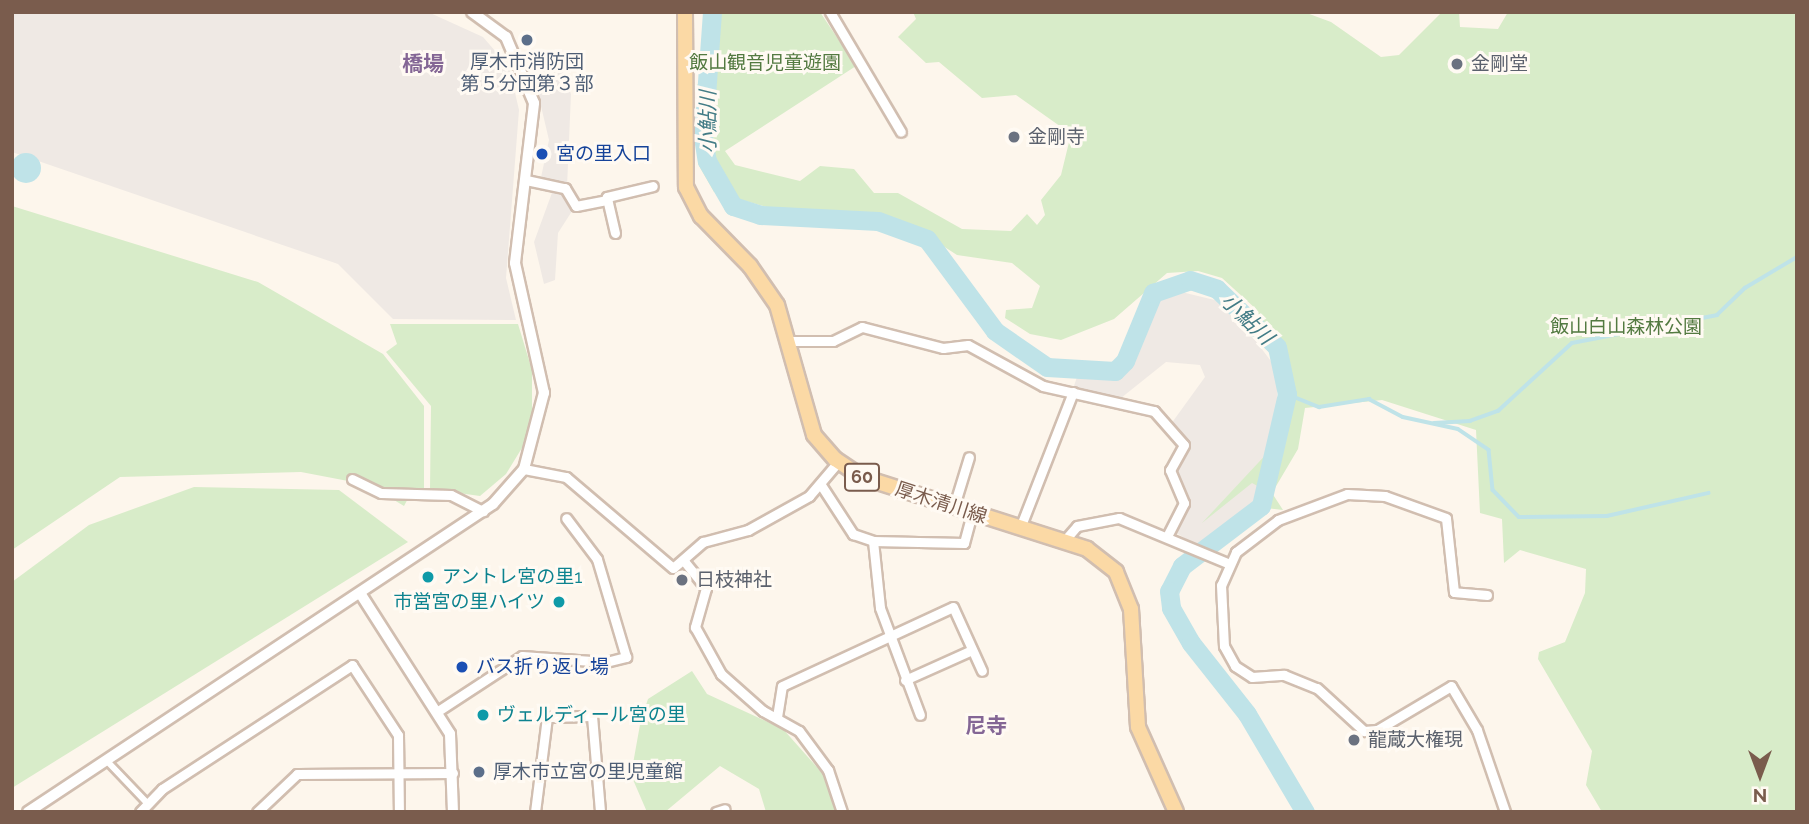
<!DOCTYPE html>
<html>
<head>
<meta charset="utf-8">
<style>
	body { margin:0 }
	#map { position:relative; width:1809px; height:824px; overflow:hidden; background:#fdf6ec; font-family:Raleway,"Noto Sans JP",sans-serif }
	div>[style] { position:absolute }
	[style*='--x'] { left:calc(var(--x)*1px); top:calc(var(--y)*1px); width:calc(var(--w)*1px); rotate:calc(var(--a)*1deg) }
	.industrial>* { inset:0; background:#efe9e4 }
	.green>* { inset:0; background:#d8ecc9 }
	.water>* { inset:0; background:#bfe3e8 }
	.round { border-radius:50% }
	.stream>* { height:3.5px; margin:-1.75px; padding:0 1.75px; transform-origin:1.75px; border-radius:1.75px; background:#bfe3e8 }
	.river>* { height:19px; margin:-9.5px; padding:0 9.5px; transform-origin:9.5px; border-radius:9.5px; background:#bfe3e8 }
	.roads { filter:drop-shadow(2px 0 #d1beb0) drop-shadow(-2px 0 #d1beb0) drop-shadow(0 2px #d1beb0) drop-shadow(0 -2px #d1beb0) }
	.pedestrian>* { height:6px; margin:-3px; padding:0 3px; transform-origin:3px; border-radius:3px; background:#fff }
	.minor>* { height:9px; margin:-4.5px; padding:0 4.5px; transform-origin:4.5px; border-radius:4.5px; background:#fff }
	.tertiary>* { height:10px; margin:-5px; padding:0 5px; transform-origin:5px; border-radius:5px; background:#fff }
	.primary>* { height:14px; margin:-7px; padding:0 7px; transform-origin:7px; border-radius:7px; background:#fbd9a5 }
	.dots>* { width:19px; height:19px; translate:-50% -50%; box-sizing:border-box; border:4px solid #fffaf3; border-radius:50% }
	span { translate:-50% -50%; white-space:nowrap; text-align:center; line-height:1.15; -webkit-text-stroke:6px #fffaf3; paint-order:stroke }
	.shield-label span { padding:2px 5px; background:#fffaf3; border:2px solid; border-radius:5px; -webkit-text-stroke-width:0 }
	.shield-label { font-size:18px; color:#7a5c4d; font-weight:700 }
	.service-label { font-size:19px; color:#4e5e75 }
	.left { translate:0 -50%; text-align:left }
	.park-label { font-size:19px; color:#537a41 }
	.worship-label { font-size:19px; color:#5b616d }
	.transit-label { font-size:19px; color:#164399 }
	.street-label { font-size:19px; color:#7a5c4d }
	.culture-label { font-size:19px; color:#0d838f }
	.right { translate:-100% -50%; text-align:right }
	.neighbourhood-label { font-size:21px; color:#846695; font-weight:700 }
	.water-label { font-size:21px; color:#437c86; font-style:italic }
	.frame { position:absolute; inset:0; border:14px solid #7a5c4d; pointer-events:none }
	.north { position:absolute; left:1725px; top:740px; width:70px; height:70px; -webkit-text-stroke:5px #fffaf3; paint-order:stroke; rotate:180deg; font-size:19px; font-weight:700; line-height:28px; text-align:center; color:#7a5c4d }
	.north::after { content:''; display:block; margin:auto; width:24px; height:32px; background:#7a5c4d; clip-path:polygon(50% 0,100% 100%,50% 72%,0 100%) }
</style>
</head>
<body>
<div id="map">
	<div class="industrial">
		<div style="clip-path:polygon(12px 12px,428px 12px,483px 37px,509px 67px,519px 110px,506px 278px,516px 320px,393px 319px,338px 264px,12px 152px)"></div>
		<div style="clip-path:polygon(546px 53px,552px 62px,558px 59px,571px 94px,567px 187px,540px 182px,549px 140px,531px 64px)"></div>
		<div style="clip-path:polygon(553px 190px,566px 192px,574px 208px,558px 233px,555px 280px,544px 284px,534px 242px)"></div>
		<div style="clip-path:polygon(1169px 289px,1227px 303px,1277px 369px,1277px 410px,1256px 507px,1234px 527px,1198px 546px,1173px 531px,1187px 503px,1174px 466px,1190px 442px,1171px 424px,1205px 377px,1200px 365px,1166px 362px,1121px 398px,1073px 389px,1077px 377px,1114px 380px,1125px 374px,1144px 320px)"></div>
	</div>
	<div class="green">
		<div style="clip-path:polygon(713px 12px,820px 12px,856px 66px,725px 151px,735px 165px,800px 181px,820px 166px,854px 169px,874px 193px,898px 193px,962px 229px,1011px 231px,1027px 214px,1037px 225px,1045px 215px,1041px 200px,1061px 175px,1071px 134px,1016px 95px,982px 98px,939px 62px,926px 63px,898px 37px,916px 19px,913px 12px,1304px 12px,1331px 22px,1381px 57px,1399px 55px,1442px 12px,1459px 12px,1460px 27px,1498px 29px,1508px 12px,1797px 12px,1797px 812px,1602px 812px,1586px 785px,1592px 751px,1538px 659px,1539px 652px,1565px 642px,1585px 593px,1586px 569px,1520px 550px,1504px 563px,1502px 519px,1480px 513px,1476px 430px,1382px 400px,1305px 408px,1298px 449px,1272px 493px,1283px 510px,1267px 508px,1263px 489px,1252px 483px,1202px 523px,1273px 447px,1281px 399px,1281px 362px,1256px 309px,1222px 278px,1198px 271px,1167px 273px,1114px 319px,1061px 340px,1030px 334px,1005px 318px,1006px 310px,1032px 308px,1040px 286px,1012px 263px,957px 255px,909px 224px,805px 218px,714px 192px,698px 164px,697px 85px,715px 69px)"></div>
		<div style="clip-path:polygon(12px 206px,258px 282px,383px 354px,424px 406px,424px 495px,411px 493px,404px 506px,369px 485px,301px 472px,120px 477px,12px 550px)"></div>
		<div style="clip-path:polygon(390px 324px,518px 324px,532px 370px,532px 414px,525px 443px,506px 474px,480px 496px,430px 489px,431px 406px,386px 352px,397px 344px)"></div>
		<div style="clip-path:polygon(194px 487px,339px 490px,408px 542px,12px 788px,12px 582px,89px 525px)"></div>
		<div style="clip-path:polygon(692px 671px,707px 694px,783px 729px,823px 774px,837px 812px,766px 812px,759px 789px,720px 766px,665px 812px,647px 812px,631px 775px,641px 719px,648px 699px)"></div>
	</div>
	<div class="water">
		<div class="round" style="left:11px;top:153px;width:30px;height:30px"></div>
	</div>
	<div class="stream">
		<div style="--x:1287;--y:394;--w:35;--a:22"></div>
		<div style="--x:1319;--y:407;--w:51;--a:-9.1"></div>
		<div style="--x:1369;--y:399;--w:38;--a:28"></div>
		<div style="--x:1403;--y:417;--w:56;--a:12.3"></div>
		<div style="--x:1458;--y:429;--w:37;--a:34"></div>
		<div style="--x:1489;--y:450;--w:40;--a:84.3"></div>
		<div style="--x:1493;--y:490;--w:37;--a:46"></div>
		<div style="--x:1519;--y:517;--w:88;--a:-0.7"></div>
		<div style="--x:1607;--y:516;--w:104;--a:-12.8"></div>
		<div style="--x:1434;--y:423;--w:36;--a:-3"></div>
		<div style="--x:1470;--y:421;--w:30;--a:-20"></div>
		<div style="--x:1498;--y:411;--w:100;--a:-42.6"></div>
		<div style="--x:1572;--y:343;--w:148;--a:-10.9"></div>
		<div style="--x:1717;--y:315;--w:39;--a:-44"></div>
		<div style="--x:1745;--y:288;--w:61;--a:-30.8"></div>
	</div>
	<div class="river">
		<div style="--x:712;--y:12;--w:125;--a:94.1"></div>
		<div style="--x:703;--y:137;--w:24;--a:81"></div>
		<div style="--x:707;--y:161;--w:52;--a:60"></div>
		<div style="--x:733;--y:206;--w:28;--a:18"></div>
		<div style="--x:760;--y:215;--w:118;--a:2.9"></div>
		<div style="--x:878;--y:221;--w:52;--a:20.2"></div>
		<div style="--x:927;--y:239;--w:114;--a:53.5"></div>
		<div style="--x:995;--y:331;--w:63;--a:34.7"></div>
		<div style="--x:1047;--y:367;--w:68;--a:3.4"></div>
		<div style="--x:1115;--y:371;--w:14;--a:-45"></div>
		<div style="--x:1125;--y:361;--w:74;--a:-67.6"></div>
		<div style="--x:1153;--y:293;--w:39;--a:-19"></div>
		<div style="--x:1190;--y:280;--w:28;--a:18"></div>
		<div style="--x:1217;--y:289;--w:83;--a:44"></div>
		<div style="--x:1277;--y:347;--w:48;--a:78"></div>
		<div style="--x:1287;--y:394;--w:115;--a:103.1"></div>
		<div style="--x:1261;--y:506;--w:99;--a:142.8"></div>
		<div style="--x:1182;--y:566;--w:28;--a:117"></div>
		<div style="--x:1169;--y:591;--w:17;--a:83"></div>
		<div style="--x:1171;--y:608;--w:40;--a:60.3"></div>
		<div style="--x:1191;--y:643;--w:90;--a:51.7"></div>
		<div style="--x:1247;--y:714;--w:114;--a:59.4"></div>
	</div>
	<div class="roads">
		<div class="pedestrian">
			<div style="--x:106;--y:760;--w:61;--a:46.3"></div>
		</div>
		<div class="minor">
			<div style="--x:830;--y:12;--w:139;--a:59.4"></div>
			<div style="--x:526;--y:180;--w:40;--a:12"></div>
			<div style="--x:565;--y:188;--w:21;--a:59"></div>
			<div style="--x:576;--y:206;--w:32;--a:-11"></div>
			<div style="--x:615;--y:233;--w:37;--a:-103"></div>
			<div style="--x:607;--y:197;--w:47;--a:-13.4"></div>
			<div style="--x:790;--y:341;--w:43;--a:0"></div>
			<div style="--x:833;--y:341;--w:32;--a:-26"></div>
			<div style="--x:862;--y:327;--w:84;--a:14.5"></div>
			<div style="--x:943;--y:348;--w:25;--a:-7"></div>
			<div style="--x:968;--y:345;--w:85;--a:28.7"></div>
			<div style="--x:1043;--y:386;--w:114;--a:12.7"></div>
			<div style="--x:1154;--y:411;--w:45;--a:48.6"></div>
			<div style="--x:1184;--y:445;--w:29;--a:119"></div>
			<div style="--x:1170;--y:470;--w:36;--a:67"></div>
			<div style="--x:1184;--y:503;--w:37;--a:117"></div>
			<div style="--x:524;--y:469;--w:43;--a:10.8"></div>
			<div style="--x:566;--y:477;--w:140;--a:40.4"></div>
			<div style="--x:673;--y:568;--w:40;--a:-41"></div>
			<div style="--x:703;--y:542;--w:47;--a:-14.9"></div>
			<div style="--x:748;--y:530;--w:70;--a:-29.1"></div>
			<div style="--x:809;--y:496;--w:45;--a:-49.5"></div>
			<div style="--x:352;--y:479;--w:32;--a:26"></div>
			<div style="--x:381;--y:493;--w:70;--a:1.6"></div>
			<div style="--x:451;--y:495;--w:36;--a:27"></div>
			<div style="--x:821;--y:485;--w:59;--a:56.9"></div>
			<div style="--x:853;--y:534;--w:21;--a:19"></div>
			<div style="--x:873;--y:541;--w:91;--a:1.3"></div>
			<div style="--x:964;--y:543;--w:31;--a:-75"></div>
			<div style="--x:954;--y:506;--w:51;--a:-73"></div>
			<div style="--x:1020;--y:528;--w:146;--a:-68.7"></div>
			<div style="--x:873;--y:541;--w:67;--a:84"></div>
			<div style="--x:880;--y:608;--w:114;--a:69.5"></div>
			<div style="--x:1064;--y:541;--w:20;--a:-49"></div>
			<div style="--x:1077;--y:526;--w:43;--a:-10.8"></div>
			<div style="--x:1119;--y:518;--w:117;--a:22.6"></div>
			<div style="--x:684;--y:561;--w:35;--a:51"></div>
			<div style="--x:706;--y:588;--w:41;--a:105.8"></div>
			<div style="--x:695;--y:627;--w:54;--a:61"></div>
			<div style="--x:721;--y:674;--w:56;--a:41.4"></div>
			<div style="--x:763;--y:711;--w:41;--a:29.1"></div>
			<div style="--x:799;--y:731;--w:49;--a:53.4"></div>
			<div style="--x:828;--y:770;--w:44;--a:71.6"></div>
			<div style="--x:1487;--y:595;--w:33;--a:-175"></div>
			<div style="--x:1454;--y:592;--w:74;--a:-96.2"></div>
			<div style="--x:1446;--y:518;--w:65;--a:-160.2"></div>
			<div style="--x:1385;--y:496;--w:38;--a:-177"></div>
			<div style="--x:1347;--y:494;--w:74;--a:159.4"></div>
			<div style="--x:1278;--y:520;--w:53;--a:142.7"></div>
			<div style="--x:1236;--y:552;--w:36;--a:114"></div>
			<div style="--x:1221;--y:585;--w:61;--a:87.2"></div>
			<div style="--x:1224;--y:646;--w:23;--a:61"></div>
			<div style="--x:1235;--y:666;--w:20;--a:33"></div>
			<div style="--x:1252;--y:677;--w:32;--a:-4"></div>
			<div style="--x:1284;--y:675;--w:35;--a:22"></div>
			<div style="--x:1317;--y:688;--w:64;--a:42.5"></div>
			<div style="--x:1364;--y:731;--w:13;--a:-4"></div>
			<div style="--x:1377;--y:730;--w:86;--a:-30.7"></div>
			<div style="--x:1451;--y:686;--w:51;--a:59.4"></div>
			<div style="--x:1477;--y:730;--w:87;--a:71.1"></div>
			<div style="--x:905;--y:680;--w:73;--a:-24.1"></div>
			<div style="--x:438;--y:711;--w:100;--a:-33.2"></div>
			<div style="--x:522;--y:656;--w:84;--a:4.1"></div>
			<div style="--x:606;--y:662;--w:21;--a:-14"></div>
			<div style="--x:626;--y:657;--w:102;--a:-106.5"></div>
			<div style="--x:597;--y:559;--w:51;--a:-127.1"></div>
			<div style="--x:777;--y:717;--w:31;--a:-81"></div>
			<div style="--x:782;--y:686;--w:188;--a:-24.8"></div>
			<div style="--x:953;--y:607;--w:70;--a:65.6"></div>
			<div style="--x:580;--y:770;--w:13;--a:4"></div>
			<div style="--x:140;--y:812;--w:32;--a:-46"></div>
			<div style="--x:162;--y:789;--w:227;--a:-33.1"></div>
			<div style="--x:352;--y:665;--w:84;--a:56.7"></div>
			<div style="--x:398;--y:735;--w:77;--a:89.3"></div>
			<div style="--x:257;--y:812;--w:55;--a:-43.5"></div>
			<div style="--x:297;--y:774;--w:156;--a:-0.4"></div>
			<div style="--x:535;--y:812;--w:96;--a:-82.8"></div>
			<div style="--x:547;--y:717;--w:45;--a:-1.3"></div>
			<div style="--x:592;--y:716;--w:96;--a:85.2"></div>
			<div style="--x:716;--y:812;--w:9;--a:-18"></div>
		</div>
		<div class="tertiary">
			<div style="--x:360;--y:593;--w:167;--a:57.4"></div>
			<div style="--x:450;--y:734;--w:78;--a:87.8"></div>
			<div style="--x:28;--y:812;--w:558;--a:-33.52"></div>
			<div style="--x:493;--y:504;--w:47;--a:-48.5"></div>
			<div style="--x:524;--y:469;--w:79;--a:-75.3"></div>
			<div style="--x:544;--y:393;--w:133;--a:-102.6"></div>
			<div style="--x:515;--y:263;--w:161;--a:-83.2"></div>
			<div style="--x:534;--y:103;--w:72;--a:-113"></div>
			<div style="--x:506;--y:37;--w:42;--a:-143.7"></div>
		</div>
		<div class="primary">
			<div style="--x:685;--y:12;--w:175;--a:89.7"></div>
			<div style="--x:686;--y:187;--w:33;--a:63"></div>
			<div style="--x:701;--y:216;--w:70;--a:45.6"></div>
			<div style="--x:750;--y:266;--w:47;--a:55.3"></div>
			<div style="--x:777;--y:305;--w:135;--a:74.1"></div>
			<div style="--x:814;--y:435;--w:32;--a:49"></div>
			<div style="--x:835;--y:459;--w:32;--a:34"></div>
			<div style="--x:862;--y:477;--w:236;--a:17.7"></div>
			<div style="--x:1087;--y:549;--w:37;--a:38"></div>
			<div style="--x:1116;--y:572;--w:40;--a:68"></div>
			<div style="--x:1131;--y:609;--w:118;--a:86.6"></div>
			<div style="--x:1138;--y:727;--w:93;--a:65.9"></div>
		</div>
	</div>
	<div class="dots">
		<div style="left:527px;top:40px;background:#5c6f8a"></div>
		<div style="left:1457px;top:64px;background:#6b7280"></div>
		<div style="left:1014px;top:137px;background:#6b7280"></div>
		<div style="left:542px;top:154px;background:#1a4fb4"></div>
		<div style="left:428px;top:577px;background:#0f9aa8"></div>
		<div style="left:682px;top:580px;background:#6b7280"></div>
		<div style="left:559px;top:602px;background:#0f9aa8"></div>
		<div style="left:462px;top:667px;background:#1a4fb4"></div>
		<div style="left:483px;top:715px;background:#0f9aa8"></div>
		<div style="left:1354px;top:740px;background:#6b7280"></div>
		<div style="left:479px;top:772px;background:#5c6f8a"></div>
	</div>
	<div class="shield-label">
		<span style="left:862px;top:477px">60</span>
	</div>
	<div class="service-label">
		<span style="left:527px;top:73px">厚木市消防団<br>第５分団第３部</span>
		<span class="left" style="left:493px;top:772px">厚木市立宮の里児童館</span>
	</div>
	<div class="park-label">
		<span style="left:765px;top:63px">飯山観音児童遊園</span>
		<span style="left:1626px;top:327px">飯山白山森林公園</span>
	</div>
	<div class="worship-label">
		<span class="left" style="left:1471px;top:64px">金剛堂</span>
		<span class="left" style="left:1028px;top:137px">金剛寺</span>
		<span class="left" style="left:696px;top:580px">日枝神社</span>
		<span class="left" style="left:1368px;top:740px">龍蔵大権現</span>
	</div>
	<div class="transit-label">
		<span class="left" style="left:556px;top:154px">宮の里入口</span>
		<span class="left" style="left:476px;top:667px">バス折り返し場</span>
	</div>
	<div class="street-label">
		<span style="left:941px;top:503px;rotate:18deg">厚木清川線</span>
	</div>
	<div class="culture-label">
		<span class="left" style="left:442px;top:577px">アントレ宮の里1</span>
		<span class="right" style="left:545px;top:602px">市営宮の里ハイツ</span>
		<span class="left" style="left:497px;top:715px">ヴェルディール宮の里</span>
	</div>
	<div class="neighbourhood-label">
		<span style="left:423px;top:64px">橋場</span>
		<span style="left:986px;top:726px">尼寺</span>
	</div>
	<div class="water-label">
		<span style="left:708px;top:122px;rotate:-90deg">小鮎川</span>
		<span style="left:1247px;top:319px;rotate:44deg">小鮎川</span>
	</div>
	<div class="frame"></div>
	<div class="north">N</div>
</div>
</body>
</html>
